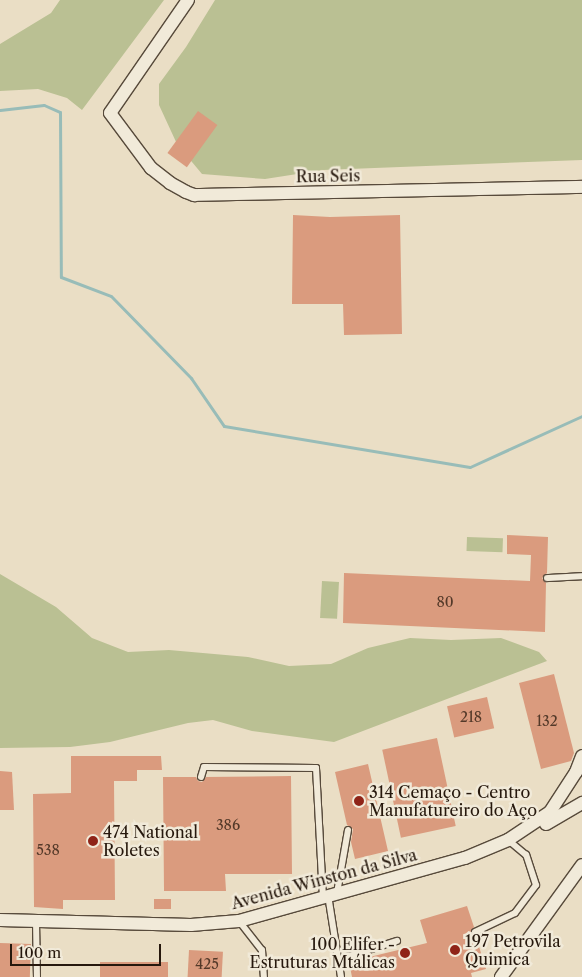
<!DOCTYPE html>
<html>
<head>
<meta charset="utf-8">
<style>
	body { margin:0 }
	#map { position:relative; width:582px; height:977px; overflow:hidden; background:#eadec5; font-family:"Libre Caslon Text",serif }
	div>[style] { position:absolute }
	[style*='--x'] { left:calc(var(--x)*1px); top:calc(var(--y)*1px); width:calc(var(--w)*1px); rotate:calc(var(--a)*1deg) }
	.green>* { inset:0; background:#bac093; transform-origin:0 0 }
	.stream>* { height:3px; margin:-1.5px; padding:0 1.5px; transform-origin:1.5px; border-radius:1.5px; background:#98bcb8 }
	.building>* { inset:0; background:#da9b7e; transform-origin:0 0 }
	.roads { filter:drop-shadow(1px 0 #574a3b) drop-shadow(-1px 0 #574a3b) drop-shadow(0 1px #574a3b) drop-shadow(0 -1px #574a3b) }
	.service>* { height:6px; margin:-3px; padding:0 3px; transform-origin:3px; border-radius:3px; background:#f1ead9 }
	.minor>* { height:12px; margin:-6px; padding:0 6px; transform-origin:6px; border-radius:6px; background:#f1ead9 }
	.dots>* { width:14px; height:14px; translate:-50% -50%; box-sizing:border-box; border:2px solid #f1ead9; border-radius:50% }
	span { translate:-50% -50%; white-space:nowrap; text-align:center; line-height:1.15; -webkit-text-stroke:5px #f1ead9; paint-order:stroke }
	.number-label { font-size:14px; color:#533929 }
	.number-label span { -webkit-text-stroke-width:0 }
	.street-label { font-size:16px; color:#26180d }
	.poi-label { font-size:16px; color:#26180d }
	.left { translate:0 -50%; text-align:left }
	.right { translate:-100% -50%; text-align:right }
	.scale { position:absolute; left:10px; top:944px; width:151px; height:22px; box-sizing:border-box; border:2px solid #26180d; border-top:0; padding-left:6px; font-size:15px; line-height:18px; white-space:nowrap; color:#26180d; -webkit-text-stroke:4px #f1ead9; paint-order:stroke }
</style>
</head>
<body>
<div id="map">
	<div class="green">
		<div style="clip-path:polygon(60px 0,164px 0,82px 110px,67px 98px,38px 89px,0 91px,0 44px,51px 13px)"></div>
		<div style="clip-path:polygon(215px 0,582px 0,582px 160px,323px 170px,265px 179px,202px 174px,177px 144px,159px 105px,159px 84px,186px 47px)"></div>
		<div style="left:467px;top:537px;width:36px;height:14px;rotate:2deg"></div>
		<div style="clip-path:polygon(0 574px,56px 607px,92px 638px,128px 652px,169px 650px,248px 657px,289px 666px,331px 664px,368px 648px,410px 638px,451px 640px,501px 638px,539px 652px,547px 661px,334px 742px,252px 731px,213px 720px,188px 723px,110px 742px,70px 747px,0 748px)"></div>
		<div style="left:322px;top:581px;width:17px;height:37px;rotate:3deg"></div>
	</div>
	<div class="stream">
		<div style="--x:0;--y:110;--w:44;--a:-6.5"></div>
		<div style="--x:44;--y:105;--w:17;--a:24"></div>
		<div style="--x:60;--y:112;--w:165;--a:89.7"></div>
		<div style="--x:61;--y:277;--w:53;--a:20.8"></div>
		<div style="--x:111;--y:296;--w:115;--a:45.7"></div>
		<div style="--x:191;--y:378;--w:58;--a:55.5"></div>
		<div style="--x:224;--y:426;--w:249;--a:9.5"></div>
		<div style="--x:470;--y:467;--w:123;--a:-24.5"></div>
	</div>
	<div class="building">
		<div style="left:198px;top:111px;width:24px;height:52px;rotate:36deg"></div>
		<div style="clip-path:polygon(293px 215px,330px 217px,400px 215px,402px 334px,344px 335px,343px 304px,292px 304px)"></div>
		<div style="clip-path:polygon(507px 535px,548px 537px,547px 573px,542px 578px,546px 583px,545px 632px,343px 623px,344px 573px,530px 581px,531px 555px,507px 554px)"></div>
		<div style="clip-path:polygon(554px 674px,574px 753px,571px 761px,541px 769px,519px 683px)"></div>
		<div style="left:487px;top:697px;width:32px;height:41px;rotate:77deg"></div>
		<div style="left:437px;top:738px;width:90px;height:56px;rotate:78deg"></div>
		<div style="clip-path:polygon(71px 756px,161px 756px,162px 770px,137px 770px,137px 781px,114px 781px,115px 900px,63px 900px,63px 909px,34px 907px,33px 794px,71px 793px)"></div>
		<div style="clip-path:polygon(368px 764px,388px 851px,355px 859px,351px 842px,353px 829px,347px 825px,335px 772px)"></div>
		<div style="clip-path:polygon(0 771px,12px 772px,14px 810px,0 810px)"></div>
		<div style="clip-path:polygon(291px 776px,292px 874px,225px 874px,226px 891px,164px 891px,163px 777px,196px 777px,198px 781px,202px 782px,206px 777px)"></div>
		<div style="left:171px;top:899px;width:10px;height:17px;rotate:90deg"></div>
		<div style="clip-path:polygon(467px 906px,474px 927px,470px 934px,476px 937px,486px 969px,471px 973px,472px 977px,352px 977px,349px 962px,427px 943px,420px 920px)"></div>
		<div style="left:0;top:943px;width:31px;height:34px;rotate:2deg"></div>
		<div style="left:189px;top:950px;width:34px;height:27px;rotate:3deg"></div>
		<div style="left:100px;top:962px;width:68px;height:15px"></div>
	</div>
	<div class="roads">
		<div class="service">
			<div style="--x:547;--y:578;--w:35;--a:-3"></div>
			<div style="--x:201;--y:777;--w:10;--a:-73"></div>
			<div style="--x:204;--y:767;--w:112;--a:0.5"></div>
			<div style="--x:316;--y:768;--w:129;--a:86.9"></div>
			<div style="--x:337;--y:893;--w:64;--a:-80.1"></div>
			<div style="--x:328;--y:895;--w:83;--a:81"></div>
			<div style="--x:36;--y:921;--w:56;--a:89"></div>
			<div style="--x:239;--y:921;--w:37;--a:52"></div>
			<div style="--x:262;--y:950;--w:27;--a:86"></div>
			<div style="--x:475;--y:932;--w:44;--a:-25.4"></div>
			<div style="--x:515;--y:913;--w:35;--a:-53"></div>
			<div style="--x:536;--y:885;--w:32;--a:-108"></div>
			<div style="--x:526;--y:855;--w:23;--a:-140"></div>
			<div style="--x:337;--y:960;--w:63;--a:-17.6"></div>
		</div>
		<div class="minor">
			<div style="--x:188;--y:0;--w:137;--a:124.6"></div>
			<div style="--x:110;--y:113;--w:69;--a:53.3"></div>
			<div style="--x:151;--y:168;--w:24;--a:38"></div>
			<div style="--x:170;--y:183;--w:18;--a:29"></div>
			<div style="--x:186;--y:192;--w:9;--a:21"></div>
			<div style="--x:194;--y:195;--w:388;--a:-1.2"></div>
			<div style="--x:546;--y:824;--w:42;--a:-30.3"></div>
			<div style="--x:0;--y:920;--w:191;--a:1.5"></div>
			<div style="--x:191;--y:925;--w:48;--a:-4.8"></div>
			<div style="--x:239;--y:921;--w:235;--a:-15.6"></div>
			<div style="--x:465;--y:858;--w:47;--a:-22.7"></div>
			<div style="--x:508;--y:840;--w:50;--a:-33.7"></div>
			<div style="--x:550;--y:812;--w:48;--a:-57"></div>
			<div style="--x:576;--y:772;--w:17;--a:-69"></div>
			<div style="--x:501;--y:977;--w:138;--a:-54.1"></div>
		</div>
	</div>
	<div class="dots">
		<div style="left:359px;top:801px;background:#8f2418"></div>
		<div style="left:93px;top:841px;background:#8f2418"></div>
		<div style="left:455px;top:950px;background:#8f2418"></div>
		<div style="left:405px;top:953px;background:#8f2418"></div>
	</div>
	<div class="number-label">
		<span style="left:445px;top:602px">80</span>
		<span style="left:471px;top:717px">218</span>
		<span style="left:547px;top:721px">132</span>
		<span style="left:228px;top:825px">386</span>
		<span style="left:48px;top:850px">538</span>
		<span style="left:207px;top:964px">425</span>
	</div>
	<div class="street-label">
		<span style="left:328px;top:176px;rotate:-1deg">Rua Seis</span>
		<span style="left:324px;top:879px;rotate:-15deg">Avenida Winston da Silva</span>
	</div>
	<div class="poi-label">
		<span class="left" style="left:369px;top:801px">314 Cemaço - Centro<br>Manufatureiro do Aço</span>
		<span class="left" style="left:103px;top:841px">474 National<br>Roletes</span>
		<span class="left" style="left:465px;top:950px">197 Petrovila<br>Quimica</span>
		<span class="right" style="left:395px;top:953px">100 Elifer -<br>Estruturas Mtálicas</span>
	</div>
	<div class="scale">100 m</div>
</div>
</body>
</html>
